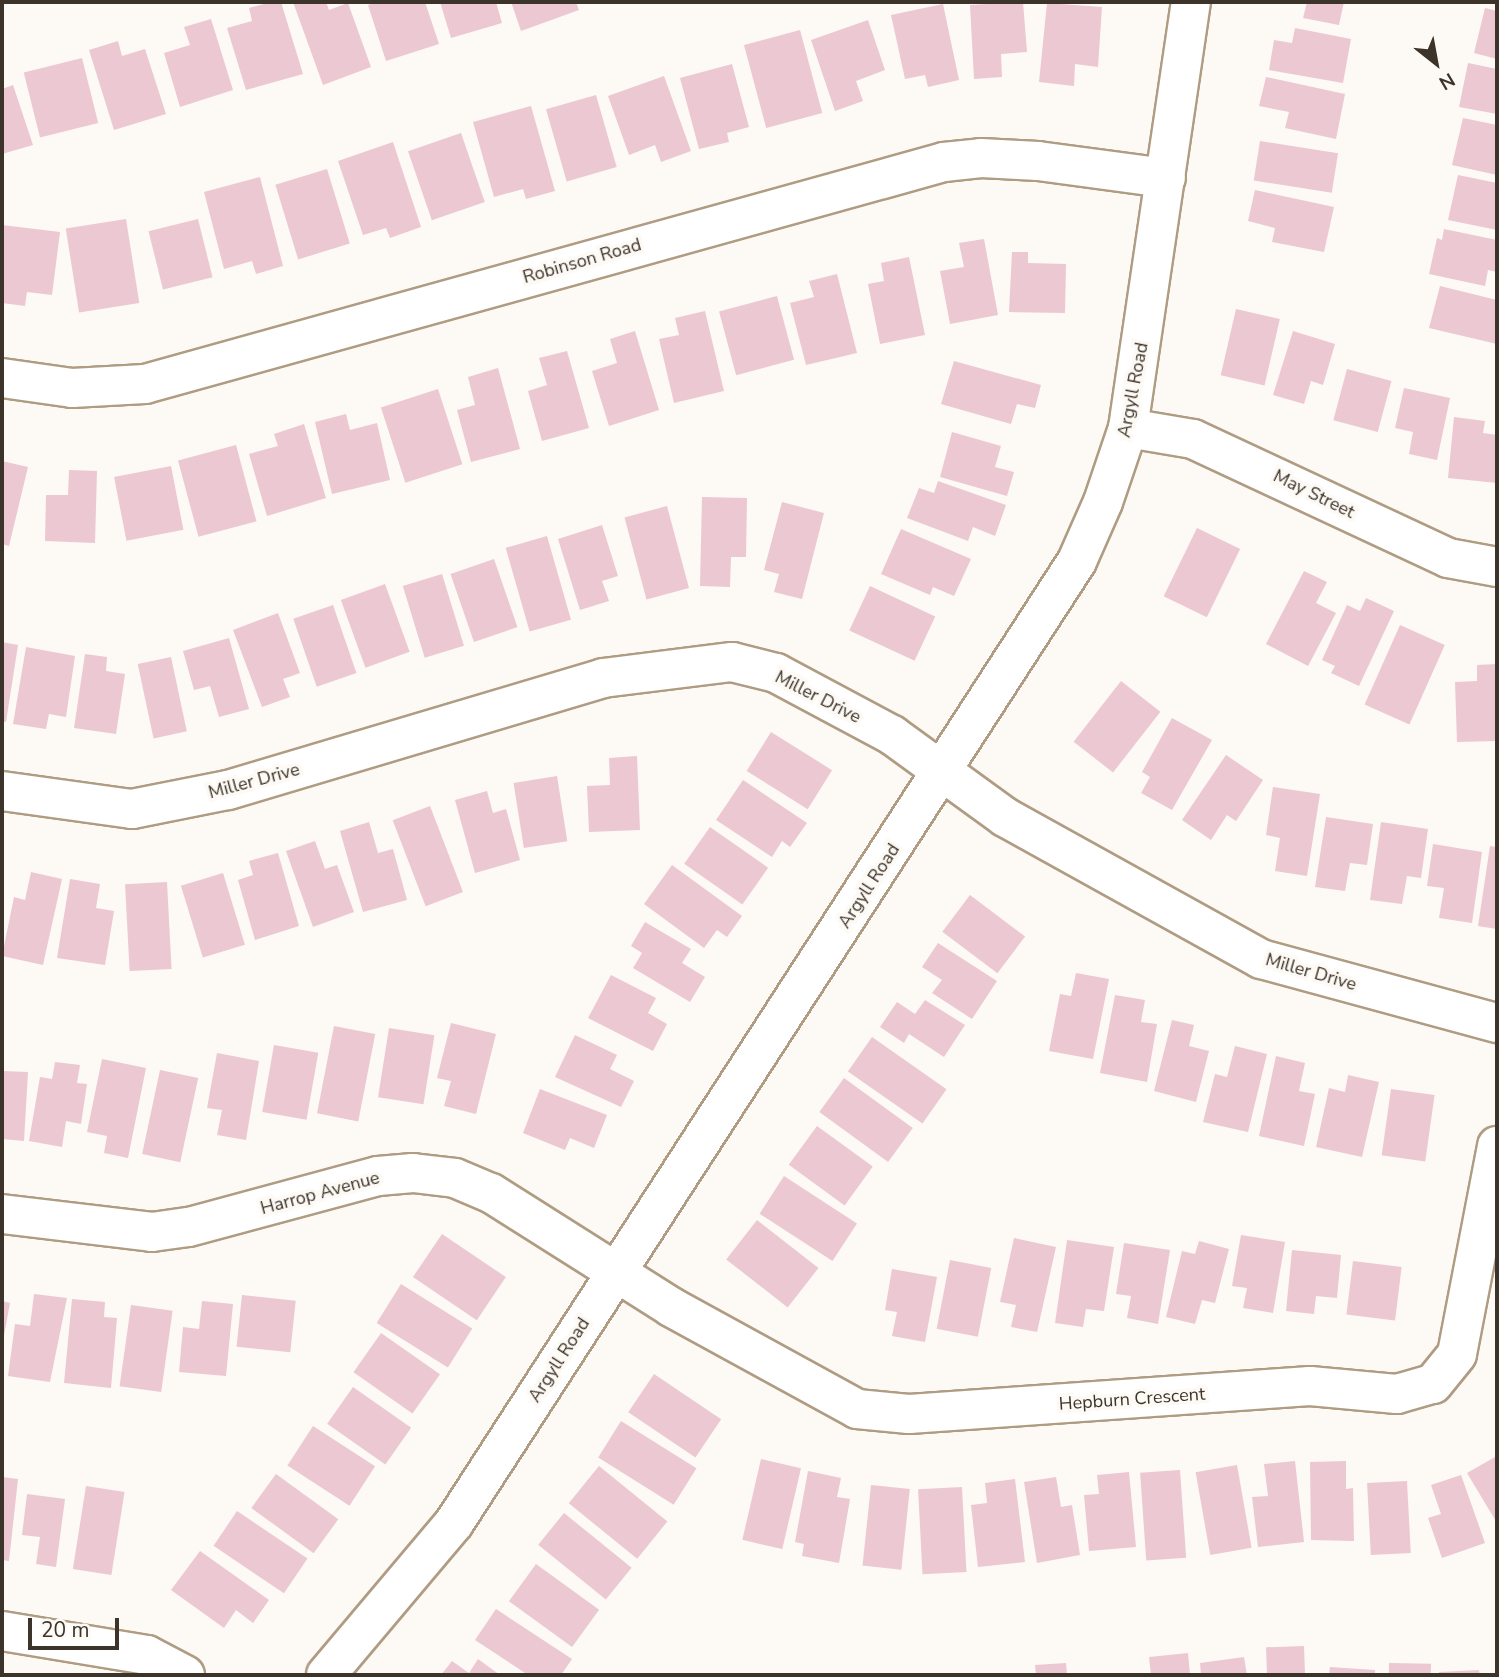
<!DOCTYPE html>
<html>
<head>
<meta charset="utf-8">
<style>
	body { margin:0 }
	#map { position:relative; width:1499px; height:1677px; overflow:hidden; background:#fdf9f4; font-family:"Nunito Sans",sans-serif }
	div>[style] { position:absolute }
	[style*='--x'] { left:calc(var(--x)*1px); top:calc(var(--y)*1px); width:calc(var(--w)*1px); rotate:calc(var(--a)*1deg) }
	.building>* { inset:0; background:#ecc8d3; transform-origin:0 0 }
	.roads { filter:drop-shadow(2px 0 #af9c82) drop-shadow(-2px 0 #af9c82) drop-shadow(0 2px #af9c82) drop-shadow(0 -2px #af9c82) }
	.minor>* { height:38px; margin:-19px; padding:0 19px; transform-origin:19px; border-radius:19px; background:#fff }
	span { translate:-50% -50%; white-space:nowrap; text-align:center; line-height:1.15; -webkit-text-stroke:7px #fdf9f4; paint-order:stroke }
	.street-label { font-size:18px; color:#3c342a }
	.frame { position:absolute; inset:0; border:4px solid #3c342a; pointer-events:none }
	.north { position:absolute; left:1401px; top:28px; width:70px; height:70px; -webkit-text-stroke:5px #fdf9f4; paint-order:stroke; rotate:149deg; font-size:19px; font-weight:700; line-height:28px; text-align:center; color:#3c342a }
	.north::after { content:''; display:block; margin:auto; width:24px; height:32px; background:#3c342a; clip-path:polygon(50% 0,100% 100%,50% 72%,0 100%) }
	.scale { position:absolute; left:28px; top:1618px; width:91px; height:32px; box-sizing:border-box; border:4px solid #3c342a; border-top:0; padding-left:9px; font-size:21px; line-height:24px; white-space:nowrap; color:#3c342a; -webkit-text-stroke:5px #fdf9f4; paint-order:stroke }
</style>
</head>
<body>
<div id="map">
	<div class="building">
		<div style="clip-path:polygon(271px 2px,281px 2px,303px 74px,246px 90px,227px 28px,252px 21px,249px 8px)"></div>
		<div style="clip-path:polygon(293px 2px,326px 2px,329px 10px,348px 3px,371px 67px,323px 85px)"></div>
		<div style="clip-path:polygon(377px 2px,425px 2px,439px 44px,386px 61px,368px 5px)"></div>
		<div style="clip-path:polygon(440px 2px,496px 2px,502px 23px,451px 38px)"></div>
		<div style="clip-path:polygon(511px 2px,576px 2px,579px 10px,521px 31px)"></div>
		<div style="clip-path:polygon(1023px 2px,1027px 52px,1001px 54px,1002px 77px,974px 79px,970px 5px)"></div>
		<div style="clip-path:polygon(1307px 2px,1344px 2px,1339px 25px,1303px 18px)"></div>
		<div style="clip-path:polygon(1047px 3px,1102px 7px,1098px 67px,1075px 64px,1074px 86px,1039px 82px)"></div>
		<div style="clip-path:polygon(943px 4px,959px 80px,928px 87px,925px 75px,905px 79px,891px 15px)"></div>
		<div style="clip-path:polygon(1485px 8px,1497px 11px,1497px 59px,1474px 53px)"></div>
		<div style="clip-path:polygon(211px 19px,233px 90px,180px 107px,164px 53px,190px 45px,184px 27px)"></div>
		<div style="clip-path:polygon(868px 20px,885px 70px,856px 81px,863px 101px,835px 111px,811px 40px)"></div>
		<div style="clip-path:polygon(1295px 28px,1351px 39px,1343px 83px,1269px 70px,1274px 40px,1292px 43px)"></div>
		<div style="left:800px;top:30px;width:86px;height:58px;rotate:75deg"></div>
		<div style="clip-path:polygon(118px 41px,122px 56px,145px 49px,166px 114px,114px 130px,89px 50px)"></div>
		<div style="left:82px;top:58px;width:67px;height:60px;rotate:76deg"></div>
		<div style="clip-path:polygon(1468px 63px,1497px 69px,1497px 114px,1459px 107px)"></div>
		<div style="clip-path:polygon(732px 64px,749px 127px,727px 133px,729px 142px,699px 149px,680px 78px)"></div>
		<div style="clip-path:polygon(664px 76px,691px 151px,661px 162px,655px 145px,629px 155px,608px 96px)"></div>
		<div style="clip-path:polygon(1266px 77px,1345px 94px,1336px 139px,1285px 128px,1289px 112px,1259px 106px)"></div>
		<div style="clip-path:polygon(13px 85px,33px 145px,2px 154px,2px 89px)"></div>
		<div style="left:596px;top:95px;width:75px;height:52px;rotate:74deg"></div>
		<div style="clip-path:polygon(531px 106px,555px 191px,526px 199px,523px 189px,494px 197px,473px 122px)"></div>
		<div style="clip-path:polygon(1463px 118px,1497px 125px,1497px 175px,1452px 165px)"></div>
		<div style="left:461px;top:133px;width:73px;height:56px;rotate:71deg"></div>
		<div style="left:1260px;top:141px;width:79px;height:40px;rotate:9deg"></div>
		<div style="clip-path:polygon(393px 142px,421px 227px,390px 238px,386px 228px,363px 235px,338px 161px)"></div>
		<div style="left:327px;top:169px;width:78px;height:54px;rotate:73deg"></div>
		<div style="clip-path:polygon(1458px 175px,1497px 183px,1497px 230px,1448px 220px)"></div>
		<div style="clip-path:polygon(260px 177px,283px 266px,256px 274px,252px 261px,224px 269px,204px 192px)"></div>
		<div style="clip-path:polygon(1255px 190px,1334px 207px,1324px 252px,1272px 242px,1275px 228px,1248px 221px)"></div>
		<div style="left:126px;top:219px;width:85px;height:61px;rotate:81deg"></div>
		<div style="left:198px;top:219px;width:60px;height:51px;rotate:76deg"></div>
		<div style="clip-path:polygon(2px 225px,60px 232px,52px 295px,27px 292px,25px 306px,2px 303px)"></div>
		<div style="clip-path:polygon(1444px 229px,1497px 240px,1497px 272px,1488px 270px,1485px 286px,1429px 274px,1437px 238px,1442px 240px)"></div>
		<div style="clip-path:polygon(984px 239px,998px 315px,950px 324px,940px 271px,964px 267px,959px 243px)"></div>
		<div style="clip-path:polygon(1012px 252px,1028px 252px,1028px 263px,1066px 264px,1065px 313px,1009px 312px)"></div>
		<div style="clip-path:polygon(909px 257px,925px 335px,880px 344px,868px 284px,884px 281px,881px 263px)"></div>
		<div style="clip-path:polygon(837px 274px,857px 353px,806px 365px,790px 303px,814px 297px,809px 281px)"></div>
		<div style="clip-path:polygon(1440px 286px,1497px 300px,1497px 344px,1429px 328px)"></div>
		<div style="left:777px;top:296px;width:66px;height:60px;rotate:75deg"></div>
		<div style="left:1236px;top:309px;width:45px;height:68px;rotate:13deg"></div>
		<div style="clip-path:polygon(705px 311px,724px 391px,674px 403px,659px 339px,679px 335px,675px 318px)"></div>
		<div style="clip-path:polygon(635px 331px,659px 410px,609px 426px,592px 371px,617px 363px,610px 339px)"></div>
		<div style="clip-path:polygon(1293px 331px,1335px 344px,1323px 385px,1311px 381px,1304px 404px,1273px 395px)"></div>
		<div style="clip-path:polygon(567px 351px,589px 428px,542px 441px,528px 391px,547px 385px,539px 358px)"></div>
		<div style="clip-path:polygon(954px 361px,1041px 385px,1035px 408px,1017px 404px,1011px 424px,941px 404px)"></div>
		<div style="clip-path:polygon(498px 368px,520px 449px,471px 462px,457px 410px,475px 405px,468px 377px)"></div>
		<div style="left:1347px;top:369px;width:46px;height:53px;rotate:15deg"></div>
		<div style="clip-path:polygon(1404px 388px,1450px 398px,1437px 460px,1409px 454px,1413px 432px,1395px 428px)"></div>
		<div style="left:438px;top:389px;width:79px;height:60px;rotate:72deg"></div>
		<div style="clip-path:polygon(346px 414px,350px 430px,377px 423px,390px 480px,332px 494px,315px 422px)"></div>
		<div style="clip-path:polygon(1454px 417px,1485px 421px,1483px 433px,1497px 435px,1497px 483px,1448px 478px)"></div>
		<div style="clip-path:polygon(304px 424px,326px 498px,267px 516px,249px 454px,278px 446px,274px 434px)"></div>
		<div style="clip-path:polygon(952px 432px,1001px 446px,995px 467px,1014px 472px,1007px 496px,940px 477px)"></div>
		<div style="left:236px;top:445px;width:79px;height:60px;rotate:75deg"></div>
		<div style="clip-path:polygon(2px 461px,28px 467px,9px 546px,2px 544px)"></div>
		<div style="left:171px;top:466px;width:65px;height:58px;rotate:79deg"></div>
		<div style="clip-path:polygon(69px 470px,97px 471px,95px 543px,45px 541px,46px 495px,68px 495px)"></div>
		<div style="clip-path:polygon(938px 481px,1006px 505px,995px 536px,973px 527px,968px 541px,907px 518px,919px 488px,934px 493px)"></div>
		<div style="clip-path:polygon(702px 497px,747px 498px,746px 557px,731px 557px,730px 587px,700px 586px)"></div>
		<div style="clip-path:polygon(782px 502px,824px 513px,802px 599px,774px 592px,779px 574px,764px 570px)"></div>
		<div style="left:667px;top:506px;width:85px;height:44px;rotate:75deg"></div>
		<div style="clip-path:polygon(602px 525px,618px 576px,602px 581px,609px 601px,580px 610px,558px 539px)"></div>
		<div style="left:1197px;top:528px;width:48px;height:76px;rotate:26deg"></div>
		<div style="clip-path:polygon(901px 529px,971px 559px,954px 596px,933px 587px,930px 595px,881px 574px)"></div>
		<div style="left:547px;top:536px;width:87px;height:43px;rotate:74deg"></div>
		<div style="left:494px;top:559px;width:72px;height:46px;rotate:71deg"></div>
		<div style="clip-path:polygon(1304px 571px,1327px 582px,1316px 603px,1336px 613px,1308px 666px,1266px 644px)"></div>
		<div style="left:442px;top:574px;width:75px;height:41px;rotate:73deg"></div>
		<div style="left:385px;top:584px;width:72px;height:47px;rotate:70deg"></div>
		<div style="left:870px;top:586px;width:72px;height:49px;rotate:25deg"></div>
		<div style="clip-path:polygon(1366px 598px,1394px 611px,1359px 686px,1331px 673px,1335px 666px,1322px 660px,1347px 605px,1360px 611px)"></div>
		<div style="left:333px;top:605px;width:72px;height:42px;rotate:71deg"></div>
		<div style="clip-path:polygon(278px 613px,300px 673px,283px 679px,290px 697px,262px 707px,233px 630px)"></div>
		<div style="left:1400px;top:625px;width:49px;height:87px;rotate:24deg"></div>
		<div style="clip-path:polygon(229px 638px,249px 709px,219px 717px,210px 686px,194px 690px,183px 651px)"></div>
		<div style="clip-path:polygon(2px 642px,18px 645px,6px 722px,2px 721px)"></div>
		<div style="clip-path:polygon(26px 647px,75px 656px,66px 717px,49px 714px,46px 729px,13px 724px)"></div>
		<div style="clip-path:polygon(85px 654px,107px 657px,106px 671px,125px 674px,116px 734px,74px 728px)"></div>
		<div style="left:171px;top:657px;width:76px;height:34px;rotate:78deg"></div>
		<div style="clip-path:polygon(1497px 664px,1497px 741px,1457px 742px,1455px 682px,1477px 681px,1477px 665px)"></div>
		<div style="left:1121px;top:681px;width:50px;height:77px;rotate:38deg"></div>
		<div style="clip-path:polygon(1172px 718px,1212px 740px,1172px 810px,1141px 793px,1150px 777px,1142px 772px)"></div>
		<div style="left:771px;top:732px;width:72px;height:46px;rotate:32deg"></div>
		<div style="clip-path:polygon(1226px 755px,1263px 780px,1236px 821px,1227px 815px,1211px 840px,1182px 820px)"></div>
		<div style="clip-path:polygon(637px 756px,640px 830px,589px 832px,587px 786px,610px 785px,609px 758px)"></div>
		<div style="left:557px;top:776px;width:66px;height:44px;rotate:81deg"></div>
		<div style="clip-path:polygon(743px 780px,807px 823px,790px 847px,782px 841px,772px 857px,716px 820px)"></div>
		<div style="clip-path:polygon(1273px 787px,1320px 794px,1307px 876px,1275px 871px,1280px 838px,1266px 835px)"></div>
		<div style="clip-path:polygon(487px 791px,493px 813px,506px 809px,520px 860px,475px 873px,455px 800px)"></div>
		<div style="left:430px;top:806px;width:92px;height:40px;rotate:69deg"></div>
		<div style="clip-path:polygon(1326px 817px,1373px 824px,1367px 865px,1350px 863px,1345px 891px,1315px 887px)"></div>
		<div style="clip-path:polygon(369px 822px,378px 853px,393px 849px,407px 900px,363px 912px,340px 831px)"></div>
		<div style="clip-path:polygon(1381px 822px,1428px 829px,1421px 878px,1407px 876px,1402px 904px,1370px 900px)"></div>
		<div style="left:710px;top:827px;width:71px;height:45px;rotate:35deg"></div>
		<div style="clip-path:polygon(315px 841px,325px 869px,337px 865px,354px 912px,313px 927px,286px 851px)"></div>
		<div style="clip-path:polygon(1433px 844px,1482px 852px,1472px 923px,1439px 918px,1444px 888px,1427px 886px)"></div>
		<div style="clip-path:polygon(1490px 846px,1497px 847px,1497px 929px,1478px 926px)"></div>
		<div style="clip-path:polygon(278px 853px,299px 926px,255px 940px,238px 880px,253px 875px,249px 861px)"></div>
		<div style="clip-path:polygon(672px 865px,742px 916px,727px 937px,717px 930px,704px 948px,644px 904px)"></div>
		<div style="clip-path:polygon(31px 872px,62px 879px,43px 965px,2px 956px,14px 897px,25px 900px)"></div>
		<div style="left:223px;top:873px;width:75px;height:44px;rotate:73deg"></div>
		<div style="clip-path:polygon(70px 879px,100px 884px,96px 908px,114px 911px,105px 965px,57px 958px)"></div>
		<div style="left:167px;top:882px;width:87px;height:42px;rotate:87deg"></div>
		<div style="left:970px;top:895px;width:69px;height:46px;rotate:37deg"></div>
		<div style="clip-path:polygon(645px 922px,691px 949px,682px 963px,705px 977px,690px 1002px,633px 968px,642px 953px,631px 946px)"></div>
		<div style="clip-path:polygon(938px 943px,997px 981px,972px 1019px,932px 993px,942px 980px,922px 967px)"></div>
		<div style="clip-path:polygon(1076px 973px,1109px 979px,1093px 1059px,1049px 1051px,1060px 994px,1071px 996px)"></div>
		<div style="clip-path:polygon(611px 975px,656px 998px,648px 1013px,667px 1024px,653px 1051px,588px 1018px)"></div>
		<div style="clip-path:polygon(1115px 995px,1145px 1000px,1141px 1022px,1157px 1024px,1147px 1082px,1100px 1073px)"></div>
		<div style="clip-path:polygon(925px 1000px,965px 1025px,944px 1057px,909px 1034px,904px 1043px,880px 1027px,897px 1002px,915px 1014px)"></div>
		<div style="clip-path:polygon(1172px 1020px,1194px 1025px,1189px 1046px,1209px 1051px,1196px 1102px,1154px 1091px)"></div>
		<div style="clip-path:polygon(451px 1023px,496px 1034px,476px 1114px,444px 1106px,451px 1081px,437px 1078px)"></div>
		<div style="left:334px;top:1026px;width:42px;height:89px;rotate:11deg"></div>
		<div style="left:389px;top:1028px;width:46px;height:70px;rotate:9deg"></div>
		<div style="clip-path:polygon(575px 1035px,617px 1055px,610px 1069px,634px 1081px,621px 1107px,555px 1077px)"></div>
		<div style="left:872px;top:1037px;width:91px;height:42px;rotate:35deg"></div>
		<div style="left:274px;top:1045px;width:45px;height:68px;rotate:10deg"></div>
		<div style="clip-path:polygon(1235px 1046px,1267px 1054px,1248px 1132px,1203px 1122px,1215px 1074px,1227px 1077px)"></div>
		<div style="clip-path:polygon(217px 1053px,259px 1061px,246px 1140px,217px 1135px,222px 1110px,207px 1108px)"></div>
		<div style="clip-path:polygon(1276px 1056px,1305px 1063px,1299px 1091px,1315px 1094px,1304px 1146px,1259px 1136px)"></div>
		<div style="clip-path:polygon(102px 1059px,146px 1068px,128px 1158px,104px 1153px,107px 1136px,87px 1132px)"></div>
		<div style="clip-path:polygon(55px 1062px,80px 1065px,77px 1083px,87px 1084px,81px 1124px,66px 1121px,62px 1147px,29px 1141px,40px 1077px,52px 1079px)"></div>
		<div style="left:160px;top:1070px;width:39px;height:86px;rotate:12deg"></div>
		<div style="clip-path:polygon(2px 1071px,28px 1072px,24px 1141px,2px 1139px)"></div>
		<div style="clip-path:polygon(1348px 1075px,1379px 1082px,1362px 1157px,1316px 1147px,1329px 1088px,1345px 1092px)"></div>
		<div style="left:844px;top:1078px;width:85px;height:42px;rotate:36deg"></div>
		<div style="clip-path:polygon(540px 1089px,607px 1115px,594px 1148px,570px 1138px,565px 1150px,523px 1133px)"></div>
		<div style="left:1391px;top:1089px;width:44px;height:67px;rotate:8deg"></div>
		<div style="left:817px;top:1126px;width:69px;height:48px;rotate:36deg"></div>
		<div style="left:784px;top:1176px;width:87px;height:45px;rotate:33deg"></div>
		<div style="left:757px;top:1220px;width:78px;height:50px;rotate:38deg"></div>
		<div style="left:442px;top:1234px;width:77px;height:52px;rotate:34deg"></div>
		<div style="clip-path:polygon(1241px 1235px,1285px 1242px,1273px 1313px,1243px 1308px,1247px 1288px,1232px 1286px)"></div>
		<div style="clip-path:polygon(1014px 1238px,1056px 1247px,1037px 1332px,1011px 1327px,1016px 1305px,1000px 1302px)"></div>
		<div style="clip-path:polygon(1067px 1240px,1114px 1247px,1104px 1311px,1086px 1309px,1083px 1327px,1055px 1323px)"></div>
		<div style="clip-path:polygon(1199px 1241px,1229px 1249px,1215px 1303px,1202px 1300px,1195px 1324px,1166px 1317px,1182px 1251px,1195px 1254px)"></div>
		<div style="clip-path:polygon(1124px 1243px,1170px 1250px,1158px 1324px,1127px 1318px,1131px 1296px,1116px 1294px)"></div>
		<div style="clip-path:polygon(1292px 1250px,1341px 1255px,1337px 1298px,1316px 1296px,1314px 1314px,1286px 1311px)"></div>
		<div style="left:950px;top:1260px;width:42px;height:70px;rotate:11deg"></div>
		<div style="left:1353px;top:1261px;width:49px;height:54px;rotate:7deg"></div>
		<div style="clip-path:polygon(892px 1269px,937px 1277px,925px 1342px,892px 1336px,897px 1312px,885px 1310px)"></div>
		<div style="left:401px;top:1284px;width:84px;height:46px;rotate:32deg"></div>
		<div style="clip-path:polygon(34px 1294px,67px 1298px,50px 1382px,8px 1376px,15px 1324px,30px 1326px)"></div>
		<div style="left:242px;top:1295px;width:54px;height:52px;rotate:6deg"></div>
		<div style="clip-path:polygon(72px 1299px,105px 1302px,104px 1317px,117px 1318px,111px 1388px,64px 1383px)"></div>
		<div style="clip-path:polygon(2px 1301px,10px 1303px,3px 1341px,2px 1340px)"></div>
		<div style="clip-path:polygon(202px 1301px,233px 1304px,226px 1376px,179px 1372px,183px 1327px,199px 1329px)"></div>
		<div style="left:131px;top:1305px;width:42px;height:82px;rotate:8deg"></div>
		<div style="left:381px;top:1333px;width:72px;height:48px;rotate:35deg"></div>
		<div style="left:654px;top:1374px;width:81px;height:46px;rotate:34deg"></div>
		<div style="left:353px;top:1387px;width:71px;height:45px;rotate:35deg"></div>
		<div style="left:621px;top:1421px;width:89px;height:43px;rotate:32deg"></div>
		<div style="left:313px;top:1426px;width:74px;height:47px;rotate:33deg"></div>
		<div style="clip-path:polygon(1495px 1457px,1497px 1460px,1497px 1523px,1467px 1473px)"></div>
		<div style="left:761px;top:1459px;width:41px;height:83px;rotate:13deg"></div>
		<div style="clip-path:polygon(1295px 1461px,1304px 1542px,1258px 1547px,1252px 1497px,1268px 1496px,1264px 1464px)"></div>
		<div style="clip-path:polygon(1346px 1461px,1346px 1489px,1353px 1488px,1354px 1541px,1311px 1540px,1310px 1462px)"></div>
		<div style="left:1237px;top:1465px;width:84px;height:42px;rotate:80deg"></div>
		<div style="left:599px;top:1466px;width:88px;height:48px;rotate:39deg"></div>
		<div style="left:1180px;top:1470px;width:88px;height:40px;rotate:86deg"></div>
		<div style="clip-path:polygon(808px 1471px,841px 1478px,837px 1497px,850px 1499px,839px 1563px,802px 1556px,804px 1544px,795px 1542px)"></div>
		<div style="clip-path:polygon(1129px 1472px,1136px 1547px,1089px 1551px,1084px 1495px,1099px 1494px,1097px 1475px)"></div>
		<div style="left:276px;top:1474px;width:77px;height:42px;rotate:36deg"></div>
		<div style="clip-path:polygon(1461px 1475px,1485px 1543px,1442px 1558px,1428px 1518px,1441px 1514px,1431px 1485px)"></div>
		<div style="clip-path:polygon(2px 1477px,18px 1479px,9px 1561px,2px 1560px)"></div>
		<div style="clip-path:polygon(1056px 1477px,1061px 1507px,1072px 1505px,1080px 1555px,1037px 1563px,1024px 1482px)"></div>
		<div style="clip-path:polygon(1015px 1479px,1025px 1562px,978px 1567px,971px 1505px,987px 1503px,985px 1483px)"></div>
		<div style="left:1407px;top:1481px;width:72px;height:40px;rotate:87deg"></div>
		<div style="left:871px;top:1485px;width:39px;height:81px;rotate:6deg"></div>
		<div style="left:86px;top:1486px;width:39px;height:84px;rotate:9deg"></div>
		<div style="left:962px;top:1487px;width:85px;height:44px;rotate:87deg"></div>
		<div style="clip-path:polygon(27px 1494px,65px 1499px,56px 1567px,36px 1564px,40px 1537px,22px 1535px)"></div>
		<div style="left:237px;top:1511px;width:85px;height:42px;rotate:34deg"></div>
		<div style="left:564px;top:1513px;width:87px;height:41px;rotate:39deg"></div>
		<div style="clip-path:polygon(200px 1551px,269px 1600px,253px 1623px,236px 1610px,224px 1628px,171px 1590px)"></div>
		<div style="left:536px;top:1564px;width:78px;height:46px;rotate:36deg"></div>
		<div style="clip-path:polygon(496px 1609px,572px 1659px,561px 1675px,528px 1675px,475px 1640px)"></div>
		<div style="left:1304px;top:1646px;width:29px;height:38px;rotate:88deg"></div>
		<div style="clip-path:polygon(1188px 1653px,1190px 1675px,1151px 1675px,1149px 1657px)"></div>
		<div style="clip-path:polygon(1244px 1657px,1247px 1675px,1201px 1675px,1200px 1663px)"></div>
		<div style="clip-path:polygon(478px 1659px,500px 1675px,441px 1675px,452px 1661px,469px 1673px)"></div>
		<div style="clip-path:polygon(1066px 1663px,1067px 1675px,1036px 1675px,1035px 1665px)"></div>
		<div style="left:1389px;top:1663px;width:42px;height:12px;rotate:1deg"></div>
		<div style="clip-path:polygon(1330px 1667px,1375px 1670px,1375px 1675px,1329px 1675px)"></div>
		<div style="clip-path:polygon(1479px 1670px,1480px 1675px,1439px 1675px,1439px 1672px)"></div>
	</div>
	<div class="roads">
		<div class="minor">
			<div style="--x:2;--y:378;--w:71;--a:8.1"></div>
			<div style="--x:72;--y:388;--w:73;--a:-3.1"></div>
			<div style="--x:145;--y:384;--w:829;--a:-15.53"></div>
			<div style="--x:944;--y:162;--w:37;--a:-6"></div>
			<div style="--x:981;--y:158;--w:57;--a:3"></div>
			<div style="--x:1038;--y:161;--w:129;--a:7.6"></div>
			<div style="--x:1128;--y:428;--w:66;--a:9.6"></div>
			<div style="--x:1193;--y:439;--w:281;--a:25"></div>
			<div style="--x:1448;--y:558;--w:50;--a:10.4"></div>
			<div style="--x:2;--y:791;--w:131;--a:7.9"></div>
			<div style="--x:132;--y:809;--w:98;--a:-11.2"></div>
			<div style="--x:228;--y:790;--w:391;--a:-16.6"></div>
			<div style="--x:603;--y:678;--w:130;--a:-7.1"></div>
			<div style="--x:732;--y:662;--w:45;--a:14"></div>
			<div style="--x:776;--y:673;--w:132;--a:28.1"></div>
			<div style="--x:892;--y:735;--w:140;--a:36"></div>
			<div style="--x:1005;--y:817;--w:293;--a:29"></div>
			<div style="--x:1261;--y:959;--w:245;--a:15.2"></div>
			<div style="--x:2;--y:1214;--w:151;--a:6.8"></div>
			<div style="--x:152;--y:1232;--w:37;--a:-8"></div>
			<div style="--x:189;--y:1227;--w:196;--a:-15.1"></div>
			<div style="--x:378;--y:1176;--w:35;--a:-5"></div>
			<div style="--x:413;--y:1173;--w:42;--a:6.8"></div>
			<div style="--x:455;--y:1178;--w:39;--a:23"></div>
			<div style="--x:491;--y:1193;--w:213;--a:32.3"></div>
			<div style="--x:671;--y:1307;--w:212;--a:28.7"></div>
			<div style="--x:857;--y:1409;--w:52;--a:5.5"></div>
			<div style="--x:909;--y:1414;--w:402;--a:-4"></div>
			<div style="--x:1310;--y:1386;--w:87;--a:5.3"></div>
			<div style="--x:1397;--y:1394;--w:37;--a:-16"></div>
			<div style="--x:1433;--y:1384;--w:38;--a:-51"></div>
			<div style="--x:1457;--y:1354;--w:212;--a:-79.1"></div>
			<div style="--x:2;--y:1631;--w:147;--a:9.4"></div>
			<div style="--x:147;--y:1655;--w:43;--a:27.8"></div>
			<div style="--x:326;--y:1675;--w:199;--a:-49.9"></div>
			<div style="--x:454;--y:1523;--w:1146;--a:-57.07"></div>
			<div style="--x:1077;--y:561;--w:64;--a:-66.2"></div>
			<div style="--x:1103;--y:502;--w:78;--a:-71.3"></div>
			<div style="--x:1128;--y:428;--w:431;--a:-81.6"></div>
		</div>
	</div>
	<div class="street-label">
		<span style="left:582px;top:261px;rotate:-16deg">Robinson Road</span>
		<span style="left:1133px;top:390px;rotate:-79deg">Argyll Road</span>
		<span style="left:1314px;top:494px;rotate:26deg">May Street</span>
		<span style="left:818px;top:697px;rotate:27deg">Miller Drive</span>
		<span style="left:254px;top:781px;rotate:-15deg">Miller Drive</span>
		<span style="left:869px;top:886px;rotate:-57deg">Argyll Road</span>
		<span style="left:1311px;top:972px;rotate:16deg">Miller Drive</span>
		<span style="left:320px;top:1193px;rotate:-15deg">Harrop Avenue</span>
		<span style="left:559px;top:1360px;rotate:-57deg">Argyll Road</span>
		<span style="left:1132px;top:1399px;rotate:-4deg">Hepburn Crescent</span>
	</div>
	<div class="frame"></div>
	<div class="north">N</div>
	<div class="scale">20 m</div>
</div>
</body>
</html>
